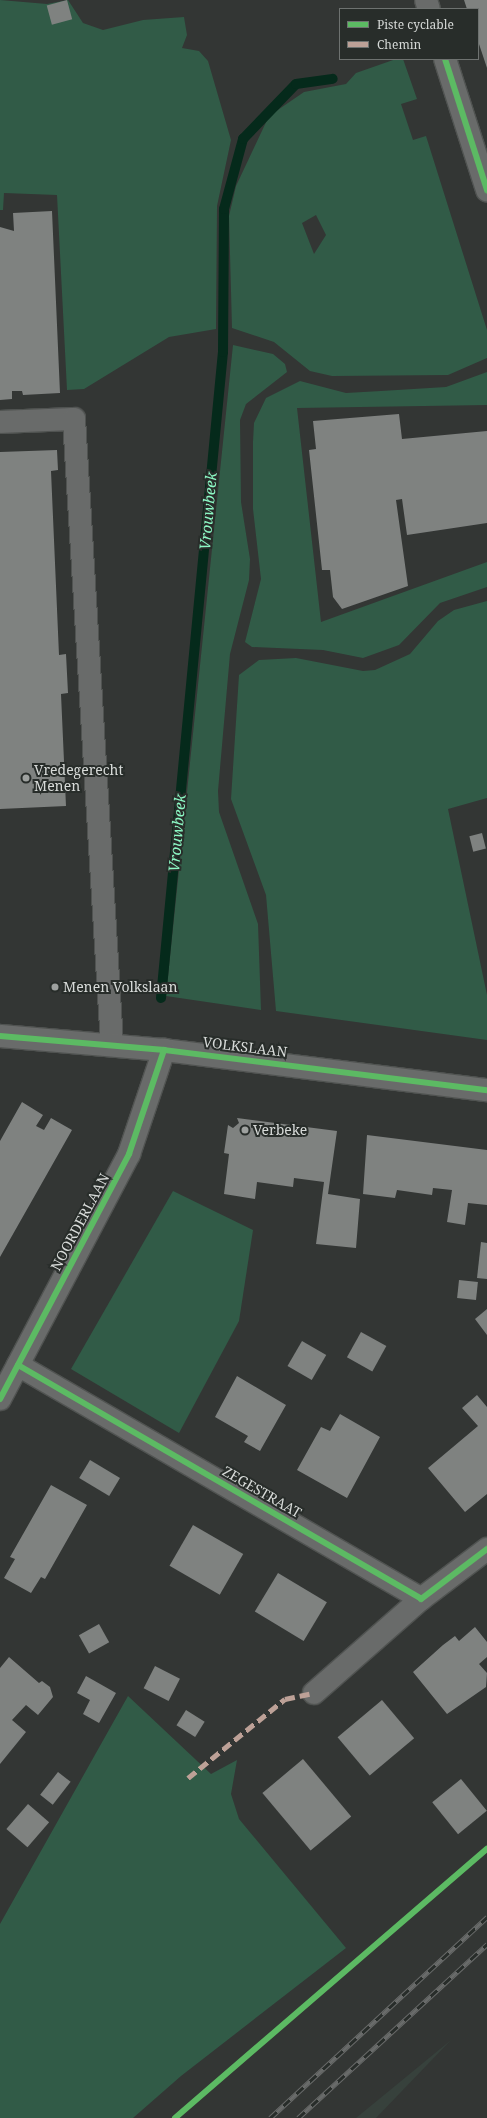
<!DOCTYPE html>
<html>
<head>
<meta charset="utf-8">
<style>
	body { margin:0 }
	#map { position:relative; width:487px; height:2118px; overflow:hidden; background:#333634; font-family:"Noto Serif",serif }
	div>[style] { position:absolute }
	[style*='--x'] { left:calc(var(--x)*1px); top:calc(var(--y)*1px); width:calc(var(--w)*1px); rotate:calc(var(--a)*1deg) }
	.built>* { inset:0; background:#37413c }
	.green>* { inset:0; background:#315b47 }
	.stream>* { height:10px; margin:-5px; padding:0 5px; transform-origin:5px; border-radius:5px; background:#052a1b }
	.building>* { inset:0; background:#7f8280; transform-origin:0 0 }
	.roads { filter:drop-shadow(1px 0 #505351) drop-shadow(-1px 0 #505351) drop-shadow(0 1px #505351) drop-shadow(0 -1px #505351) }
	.minor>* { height:22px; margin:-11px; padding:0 11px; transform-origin:11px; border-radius:11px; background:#696b6a }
	.rail>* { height:4.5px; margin-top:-2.25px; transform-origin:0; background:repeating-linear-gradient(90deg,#282d2a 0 9px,#696b6a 0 18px); box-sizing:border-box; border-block:1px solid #696b6a }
	.quiet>* { height:5px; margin-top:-2.5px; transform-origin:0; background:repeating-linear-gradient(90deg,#bda197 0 10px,transparent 0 15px) }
	.cycleway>* { height:6px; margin:-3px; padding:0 3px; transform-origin:3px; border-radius:3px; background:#5cba63 }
	.dots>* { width:11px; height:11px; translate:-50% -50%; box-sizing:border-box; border:2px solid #282d2a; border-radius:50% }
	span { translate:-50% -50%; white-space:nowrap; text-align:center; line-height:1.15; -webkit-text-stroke:4px #282d2a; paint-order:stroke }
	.poi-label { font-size:14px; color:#d7dad8 }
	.left { translate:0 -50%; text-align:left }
	.street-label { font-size:14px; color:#d7dad8 }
	.water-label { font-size:15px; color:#8cf8c4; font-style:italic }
	.legend { position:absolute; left:339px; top:8px; width:140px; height:52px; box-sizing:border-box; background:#282d2a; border:1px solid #6e7270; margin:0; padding:5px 7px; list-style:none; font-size:12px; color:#d7dad8 }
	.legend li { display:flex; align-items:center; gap:8px; height:20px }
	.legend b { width:20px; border:1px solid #6e7270 }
</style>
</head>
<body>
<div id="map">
	<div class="built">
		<div style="clip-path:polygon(451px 2040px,376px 2118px,356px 2118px)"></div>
	</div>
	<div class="green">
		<div style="clip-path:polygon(0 0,47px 4px,68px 0,83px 23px,103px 30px,143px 20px,184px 17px,187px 35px,182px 48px,199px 51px,208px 61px,231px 140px,217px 206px,216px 329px,169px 337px,84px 389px,67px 390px,57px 195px,4px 193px,3px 210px,0 210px)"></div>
		<div style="clip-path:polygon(evenodd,396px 59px,403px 59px,417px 99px,401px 104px,413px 140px,426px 136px,487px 330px,487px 358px,448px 375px,332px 376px,310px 371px,274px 342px,232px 328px,229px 216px,236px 186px,269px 116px,304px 92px,346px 84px,356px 73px,396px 59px,316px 215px,326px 235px,314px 254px,302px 223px,316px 215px)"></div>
		<div style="clip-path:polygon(233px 345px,273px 354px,285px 364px,287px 372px,246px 404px,240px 420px,241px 502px,250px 559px,249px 580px,230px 654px,218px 791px,219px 812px,258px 924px,261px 1010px,166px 996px)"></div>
		<div style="clip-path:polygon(487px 372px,487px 405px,297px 408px,321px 622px,487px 562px,487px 587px,440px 603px,399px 645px,363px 658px,323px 650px,252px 647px,245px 642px,261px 579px,253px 509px,253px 442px,254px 423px,266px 398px,300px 381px,346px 393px,381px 391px,446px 387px)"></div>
		<div style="clip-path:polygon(487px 601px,487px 798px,448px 809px,487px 995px,487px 1040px,276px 1011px,266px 895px,231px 799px,239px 675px,259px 660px,296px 658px,363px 671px,375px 670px,410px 654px,438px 621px,454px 610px)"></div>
		<div style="clip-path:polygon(173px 1191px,253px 1230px,239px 1321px,179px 1433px,71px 1369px)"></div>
		<div style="clip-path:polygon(128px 1696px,211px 1774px,237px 1760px,231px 1794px,239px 1819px,346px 1948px,181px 2076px,133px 2118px,0 2118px,0 1924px)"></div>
	</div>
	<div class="stream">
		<div style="--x:161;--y:998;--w:649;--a:-84.52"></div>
		<div style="--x:223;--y:352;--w:143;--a:-89.6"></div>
		<div style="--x:224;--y:209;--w:73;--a:-74.8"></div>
		<div style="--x:243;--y:139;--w:76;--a:-46.1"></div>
		<div style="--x:296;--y:84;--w:37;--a:-8"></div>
	</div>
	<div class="building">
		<div style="left:67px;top:0;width:20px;height:21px;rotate:75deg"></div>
		<div style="clip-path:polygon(464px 0,487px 0,487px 68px,478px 41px,478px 9px,467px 9px)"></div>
		<div style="clip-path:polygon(52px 211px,60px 393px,23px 395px,22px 391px,12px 391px,12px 399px,0 400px,0 227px,14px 231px,13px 213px)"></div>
		<div style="clip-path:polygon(399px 414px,402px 439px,487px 431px,487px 523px,407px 535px,402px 499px,396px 500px,408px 586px,342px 609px,333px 597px,330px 570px,322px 570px,309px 450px,316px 449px,313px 421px)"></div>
		<div style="clip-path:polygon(57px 450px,58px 470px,51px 471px,59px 655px,66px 654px,68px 693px,61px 694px,66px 806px,0 809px,0 452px)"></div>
		<div style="left:482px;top:833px;width:16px;height:13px;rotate:76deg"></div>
		<div style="clip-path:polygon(22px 1102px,43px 1115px,36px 1126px,44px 1130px,51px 1118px,72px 1130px,0 1257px,0 1141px)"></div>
		<div style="clip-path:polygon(237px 1118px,337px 1131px,328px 1194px,360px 1199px,356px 1248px,316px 1244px,324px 1182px,294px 1178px,293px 1187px,257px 1182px,255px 1199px,224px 1194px,229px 1154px,224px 1153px,228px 1125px,233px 1128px,239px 1123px)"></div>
		<div style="clip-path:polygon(367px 1135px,487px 1150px,487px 1205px,468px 1203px,465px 1225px,447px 1222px,452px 1190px,433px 1188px,432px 1195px,397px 1190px,395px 1198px,363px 1194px)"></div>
		<div style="clip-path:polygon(481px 1242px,487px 1243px,487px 1279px,477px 1278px)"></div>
		<div style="left:459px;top:1280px;width:19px;height:18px;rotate:6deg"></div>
		<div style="clip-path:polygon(487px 1309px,487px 1335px,475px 1319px)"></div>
		<div style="left:361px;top:1332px;width:29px;height:29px;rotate:29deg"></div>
		<div style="left:302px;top:1341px;width:28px;height:29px;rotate:30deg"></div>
		<div style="clip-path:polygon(237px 1376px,286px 1405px,260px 1451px,244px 1442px,248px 1436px,215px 1417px)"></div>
		<div style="clip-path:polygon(477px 1395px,487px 1407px,487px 1494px,465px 1512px,428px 1468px,478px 1426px,462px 1408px)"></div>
		<div style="clip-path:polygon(340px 1414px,380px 1437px,347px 1498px,297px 1470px,321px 1427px,330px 1431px)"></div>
		<div style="left:90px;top:1460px;width:35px;height:21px;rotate:31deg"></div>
		<div style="clip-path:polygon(51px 1485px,87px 1505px,45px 1579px,41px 1577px,31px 1593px,4px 1578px,15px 1559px,10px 1557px)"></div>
		<div style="left:193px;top:1525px;width:58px;height:47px;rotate:30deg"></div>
		<div style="left:278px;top:1573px;width:57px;height:45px;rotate:31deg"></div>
		<div style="left:99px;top:1624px;width:21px;height:23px;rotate:61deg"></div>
		<div style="clip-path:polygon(475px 1627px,487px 1642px,487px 1657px,479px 1664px,487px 1673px,486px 1687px,447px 1714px,413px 1672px,443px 1645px,455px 1636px,459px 1641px)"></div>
		<div style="clip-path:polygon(9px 1657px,39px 1683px,42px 1681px,50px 1687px,53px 1697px,38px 1715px,26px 1705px,12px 1720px,26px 1732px,0 1764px,0 1668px)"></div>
		<div style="left:155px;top:1666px;width:28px;height:25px;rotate:27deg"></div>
		<div style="clip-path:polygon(86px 1676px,116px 1693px,99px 1723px,83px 1714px,90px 1700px,77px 1693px)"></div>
		<div style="left:382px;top:1700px;width:50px;height:58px;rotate:50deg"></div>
		<div style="left:186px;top:1710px;width:22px;height:18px;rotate:32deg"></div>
		<div style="left:303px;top:1759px;width:75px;height:53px;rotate:50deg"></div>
		<div style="left:58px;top:1772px;width:16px;height:29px;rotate:38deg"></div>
		<div style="left:461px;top:1779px;width:41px;height:37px;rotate:51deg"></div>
		<div style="left:28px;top:1804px;width:28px;height:33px;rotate:41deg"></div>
	</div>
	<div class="roads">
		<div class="minor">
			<div style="--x:426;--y:0;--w:9;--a:72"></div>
			<div style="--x:445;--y:59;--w:138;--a:72.2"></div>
			<div style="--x:0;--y:422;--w:74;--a:-2.3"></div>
			<div style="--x:74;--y:419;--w:626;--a:86.52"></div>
			<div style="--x:0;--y:1036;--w:165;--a:4.9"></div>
			<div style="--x:164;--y:1050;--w:325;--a:7.1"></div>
			<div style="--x:18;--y:1365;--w:466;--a:30.1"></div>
			<div style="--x:421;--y:1599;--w:83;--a:-37.1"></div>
			<div style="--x:0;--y:1399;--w:277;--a:-62.2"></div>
			<div style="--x:129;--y:1154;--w:110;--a:-71.4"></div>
			<div style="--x:314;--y:1693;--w:142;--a:-41.3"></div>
		</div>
	</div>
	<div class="rail">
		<div style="--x:270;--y:2118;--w:296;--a:-42.8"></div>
		<div style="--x:298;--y:2118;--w:257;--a:-42.6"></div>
	</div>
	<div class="quiet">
		<div style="--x:188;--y:1778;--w:125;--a:-39.2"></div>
		<div style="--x:285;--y:1699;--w:30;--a:-12"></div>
	</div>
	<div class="cycleway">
		<div style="--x:445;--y:59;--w:138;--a:72.2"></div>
		<div style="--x:0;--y:1036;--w:165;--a:4.9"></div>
		<div style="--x:164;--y:1050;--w:325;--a:7.1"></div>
		<div style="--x:18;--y:1365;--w:466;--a:30.1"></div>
		<div style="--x:421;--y:1599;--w:83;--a:-37.1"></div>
		<div style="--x:0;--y:1399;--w:277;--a:-62.2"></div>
		<div style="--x:129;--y:1154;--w:110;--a:-71.4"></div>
		<div style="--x:175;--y:2118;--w:412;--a:-40.8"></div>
	</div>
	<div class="dots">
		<div style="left:26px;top:778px;background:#9ea19f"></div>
		<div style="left:55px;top:987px;background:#9ea19f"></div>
		<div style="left:245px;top:1130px;background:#9ea19f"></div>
	</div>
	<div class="poi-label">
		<span class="left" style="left:34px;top:778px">Vredegerecht<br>Menen</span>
		<span class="left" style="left:63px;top:987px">Menen Volkslaan</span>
		<span class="left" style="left:253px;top:1130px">Verbeke</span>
	</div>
	<div class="street-label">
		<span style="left:245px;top:1047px;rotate:7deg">VOLKSLAAN</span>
		<span style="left:80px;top:1222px;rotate:-62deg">NOORDERLAAN</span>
		<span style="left:262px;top:1492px;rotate:30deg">ZEGESTRAAT</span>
	</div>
	<div class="water-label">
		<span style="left:208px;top:511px;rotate:-85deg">Vrouwbeek</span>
		<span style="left:177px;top:833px;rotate:-85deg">Vrouwbeek</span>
	</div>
	<ul class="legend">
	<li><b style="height:5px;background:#5cba63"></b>Piste cyclable</li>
	<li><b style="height:5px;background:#bda197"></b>Chemin</li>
	</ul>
</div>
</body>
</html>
